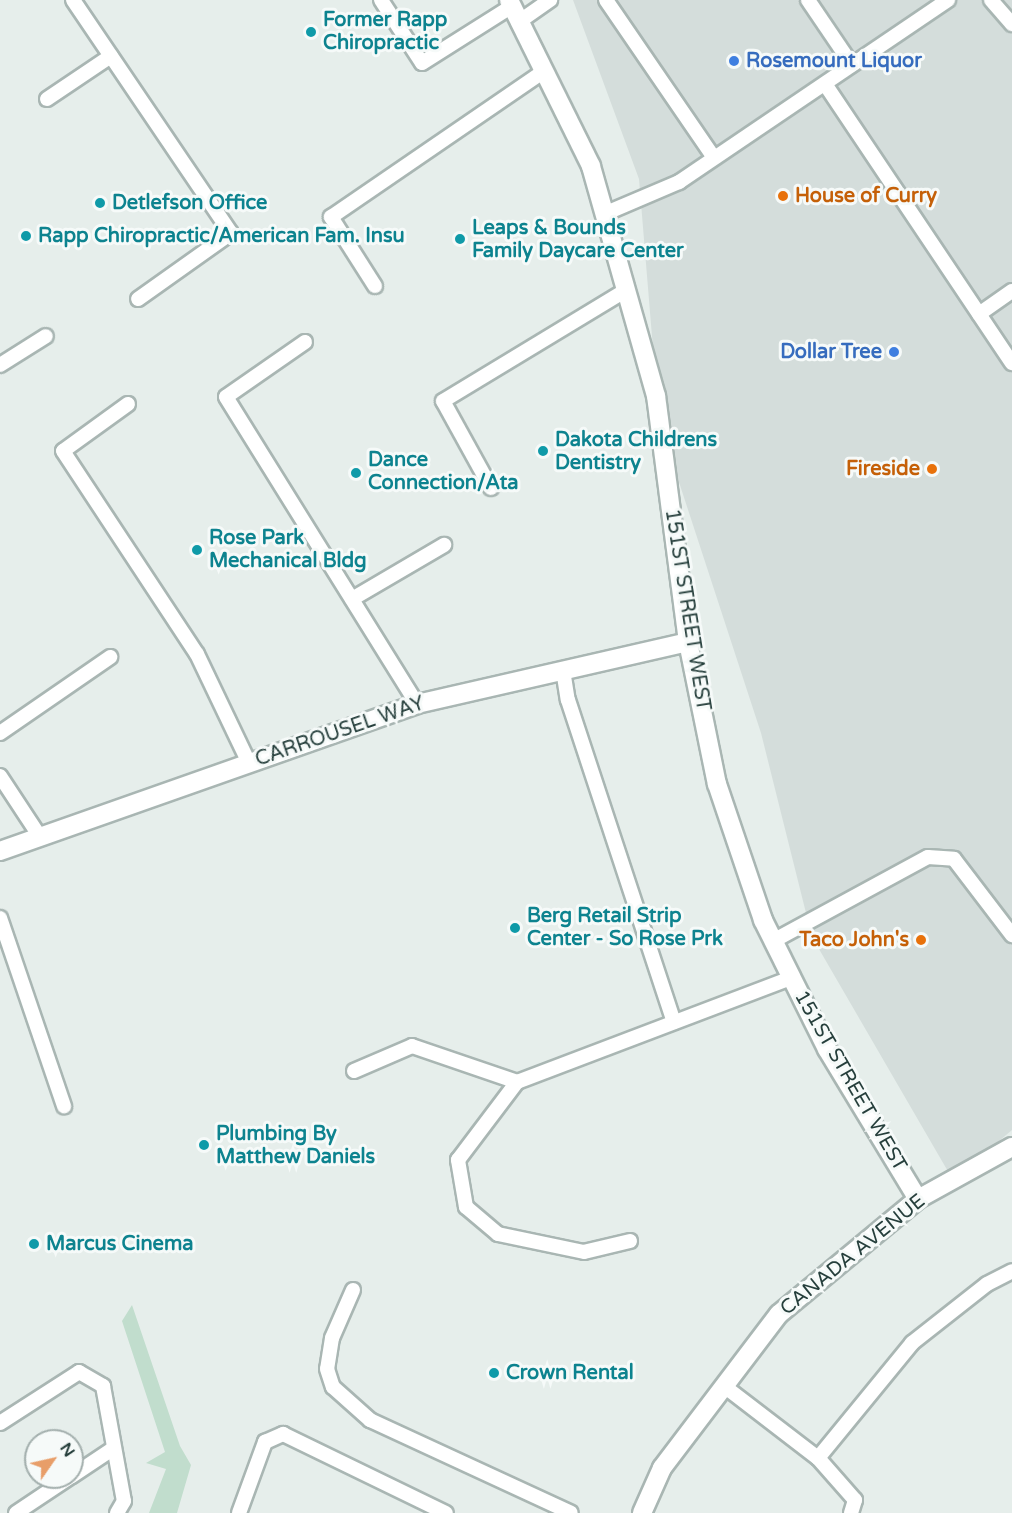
<!DOCTYPE html>
<html>
<head>
<meta charset="utf-8">
<style>
	body { margin:0 }
	#map { position:relative; width:1012px; height:1513px; overflow:hidden; background:#e6eeeb; font-family:"Varela Round",sans-serif }
	div>[style] { position:absolute }
	[style*='--x'] { left:calc(var(--x)*1px); top:calc(var(--y)*1px); width:calc(var(--w)*1px); rotate:calc(var(--a)*1deg) }
	.built>* { inset:0; background:#d4dddb }
	.green>* { inset:0; background:#c1ddcd }
	.roads { filter:drop-shadow(2px 0 #a9b6b3) drop-shadow(-2px 0 #a9b6b3) drop-shadow(0 2px #a9b6b3) drop-shadow(0 -2px #a9b6b3) }
	.lane>* { height:14px; margin:-7px; padding:0 7px; transform-origin:7px; border-radius:7px; background:#fff }
	.street>* { height:18px; margin:-9px; padding:0 9px; transform-origin:9px; border-radius:9px; background:#fff }
	.secondary>* { height:18px; margin:-9px; padding:0 9px; transform-origin:9px; border-radius:9px; background:#fff }
	.dots>* { width:16px; height:16px; translate:-50% -50%; box-sizing:border-box; border:3px solid #f6faf9; border-radius:50% }
	span { translate:-50% -50%; white-space:nowrap; text-align:center; line-height:1.15; -webkit-text-stroke:6px #f6faf9; paint-order:stroke }
	.culture-label { font-size:20px; color:#0d838f; font-weight:700 }
	.left { translate:0 -50%; text-align:left }
	.shop-label { font-size:20px; color:#366cbe; font-weight:700 }
	.right { translate:-100% -50%; text-align:right }
	.food-label { font-size:20px; color:#c56008; font-weight:700 }
	.street-label { font-size:20px; color:#263f3c }
	.north { position:absolute; left:24px; top:1429px; width:60px; height:60px; box-sizing:border-box; background:#f6faf9; border:2px solid #a3afad; border-radius:50%; rotate:56deg; font-size:16px; font-weight:700; line-height:24px; text-align:center; color:#263f3c }
	.north::after { content:''; display:block; margin:auto; width:21px; height:27px; background:#e89e69; clip-path:polygon(50% 0,100% 100%,50% 72%,0 100%) }
</style>
</head>
<body>
<div id="map">
	<div class="built">
		<div style="clip-path:polygon(573px 0,1012px 0,1012px 1130px,953px 1180px,812px 937px,761px 733px,659px 421px,639px 179px)"></div>
	</div>
	<div class="green">
		<div style="clip-path:polygon(132px 1305px,180px 1446px,191px 1465px,177px 1513px,149px 1513px,166px 1469px,146px 1463px,165px 1452px,122px 1321px)"></div>
	</div>
	<div class="roads">
		<div class="lane">
			<div style="--x:73;--y:0;--w:282;--a:55.9"></div>
			<div style="--x:231;--y:233;--w:114;--a:144.6"></div>
			<div style="--x:381;--y:0;--w:75;--a:56.9"></div>
			<div style="--x:422;--y:63;--w:107;--a:-32.3"></div>
			<div style="--x:606;--y:0;--w:191;--a:55.6"></div>
			<div style="--x:808;--y:0;--w:78;--a:55.9"></div>
			<div style="--x:991;--y:0;--w:32;--a:49"></div>
			<div style="--x:520;--y:21;--w:37;--a:-35"></div>
			<div style="--x:825;--y:84;--w:336;--a:56.2"></div>
			<div style="--x:47;--y:99;--w:77;--a:-33.9"></div>
			<div style="--x:604;--y:214;--w:82;--a:-23.1"></div>
			<div style="--x:679;--y:182;--w:325;--a:-34.1"></div>
			<div style="--x:375;--y:286;--w:82;--a:-122.5"></div>
			<div style="--x:331;--y:217;--w:258;--a:-34.4"></div>
			<div style="--x:979;--y:314;--w:40;--a:-34.9"></div>
			<div style="--x:305;--y:342;--w:96;--a:145.2"></div>
			<div style="--x:226;--y:397;--w:362;--a:58.1"></div>
			<div style="--x:0;--y:365;--w:54;--a:-32.2"></div>
			<div style="--x:128;--y:404;--w:80;--a:144.1"></div>
			<div style="--x:63;--y:451;--w:243;--a:56.6"></div>
			<div style="--x:197;--y:654;--w:121;--a:64.5"></div>
			<div style="--x:491;--y:488;--w:99;--a:-118.9"></div>
			<div style="--x:443;--y:401;--w:214;--a:-31.2"></div>
			<div style="--x:352;--y:599;--w:107;--a:-30.4"></div>
			<div style="--x:563;--y:670;--w:30;--a:81"></div>
			<div style="--x:568;--y:700;--w:339;--a:71.8"></div>
			<div style="--x:0;--y:733;--w:134;--a:-34.6"></div>
			<div style="--x:0;--y:776;--w:73;--a:56.7"></div>
			<div style="--x:0;--y:918;--w:199;--a:71.2"></div>
			<div style="--x:773;--y:941;--w:176;--a:-28.5"></div>
			<div style="--x:928;--y:857;--w:26;--a:4"></div>
			<div style="--x:954;--y:859;--w:96;--a:52.7"></div>
			<div style="--x:354;--y:1071;--w:63;--a:-23.3"></div>
			<div style="--x:412;--y:1046;--w:111;--a:18.9"></div>
			<div style="--x:630;--y:1241;--w:47;--a:166.6"></div>
			<div style="--x:584;--y:1252;--w:88;--a:-168.2"></div>
			<div style="--x:498;--y:1234;--w:42;--a:-139.8"></div>
			<div style="--x:466;--y:1207;--w:48;--a:-99.7"></div>
			<div style="--x:458;--y:1160;--w:98;--a:-52.9"></div>
			<div style="--x:517;--y:1082;--w:293;--a:-20.8"></div>
			<div style="--x:353;--y:1290;--w:52;--a:113.6"></div>
			<div style="--x:332;--y:1338;--w:31;--a:99"></div>
			<div style="--x:327;--y:1369;--w:19;--a:72"></div>
			<div style="--x:333;--y:1387;--w:50;--a:41.7"></div>
			<div style="--x:370;--y:1420;--w:221;--a:24.8"></div>
			<div style="--x:724;--y:1386;--w:118;--a:37.5"></div>
			<div style="--x:818;--y:1458;--w:149;--a:-50.7"></div>
			<div style="--x:912;--y:1343;--w:95;--a:-38.2"></div>
			<div style="--x:987;--y:1284;--w:28;--a:-27"></div>
			<div style="--x:0;--y:1423;--w:94;--a:-32.8"></div>
			<div style="--x:79;--y:1372;--w:28;--a:30"></div>
			<div style="--x:103;--y:1386;--w:117;--a:79.7"></div>
			<div style="--x:124;--y:1501;--w:14;--a:120"></div>
			<div style="--x:818;--y:1458;--w:56;--a:48.6"></div>
			<div style="--x:855;--y:1500;--w:14;--a:107"></div>
			<div style="--x:72;--y:1476;--w:50;--a:-33.7"></div>
			<div style="--x:16;--y:1513;--w:65;--a:-33.7"></div>
			<div style="--x:239;--y:1513;--w:76;--a:-69.9"></div>
			<div style="--x:265;--y:1442;--w:20;--a:-24"></div>
			<div style="--x:283;--y:1434;--w:181;--a:25.9"></div>
		</div>
		<div class="street">
			<div style="--x:0;--y:851;--w:442;--a:-19.4"></div>
			<div style="--x:417;--y:704;--w:278;--a:-12.9"></div>
			<div style="--x:688;--y:642;--w:248;--a:-97.4"></div>
			<div style="--x:656;--y:396;--w:239;--a:-105.8"></div>
			<div style="--x:591;--y:166;--w:185;--a:-116.3"></div>
			<div style="--x:642;--y:1513;--w:49;--a:-66"></div>
			<div style="--x:662;--y:1468;--w:193;--a:-52.8"></div>
			<div style="--x:779;--y:1314;--w:180;--a:-39.6"></div>
			<div style="--x:918;--y:1199;--w:107;--a:-29"></div>
		</div>
		<div class="secondary">
			<div style="--x:688;--y:642;--w:145;--a:78.5"></div>
			<div style="--x:717;--y:784;--w:144;--a:71.3"></div>
			<div style="--x:763;--y:920;--w:144;--a:63.6"></div>
			<div style="--x:827;--y:1049;--w:175;--a:58.8"></div>
		</div>
	</div>
	<div class="dots">
		<div style="left:311px;top:32px;background:#0f9aa8"></div>
		<div style="left:734px;top:61px;background:#3f7fe0"></div>
		<div style="left:783px;top:196px;background:#e8710a"></div>
		<div style="left:100px;top:203px;background:#0f9aa8"></div>
		<div style="left:26px;top:236px;background:#0f9aa8"></div>
		<div style="left:460px;top:239px;background:#0f9aa8"></div>
		<div style="left:894px;top:352px;background:#3f7fe0"></div>
		<div style="left:543px;top:451px;background:#0f9aa8"></div>
		<div style="left:932px;top:469px;background:#e8710a"></div>
		<div style="left:356px;top:473px;background:#0f9aa8"></div>
		<div style="left:197px;top:550px;background:#0f9aa8"></div>
		<div style="left:515px;top:928px;background:#0f9aa8"></div>
		<div style="left:921px;top:940px;background:#e8710a"></div>
		<div style="left:204px;top:1145px;background:#0f9aa8"></div>
		<div style="left:34px;top:1244px;background:#0f9aa8"></div>
		<div style="left:494px;top:1373px;background:#0f9aa8"></div>
	</div>
	<div class="culture-label">
		<span class="left" style="left:323px;top:32px">Former Rapp<br>Chiropractic</span>
		<span class="left" style="left:112px;top:203px">Detlefson Office</span>
		<span class="left" style="left:472px;top:240px">Leaps &amp; Bounds<br>Family Daycare Center</span>
		<span class="left" style="left:38px;top:236px">Rapp Chiropractic/American Fam. Insu</span>
		<span class="left" style="left:555px;top:452px">Dakota Childrens<br>Dentistry</span>
		<span class="left" style="left:368px;top:472px">Dance<br>Connection/Ata</span>
		<span class="left" style="left:209px;top:550px">Rose Park<br>Mechanical Bldg</span>
		<span class="left" style="left:527px;top:928px">Berg Retail Strip<br>Center - So Rose Prk</span>
		<span class="left" style="left:216px;top:1146px">Plumbing By<br>Matthew Daniels</span>
		<span class="left" style="left:46px;top:1244px">Marcus Cinema</span>
		<span class="left" style="left:506px;top:1373px">Crown Rental</span>
	</div>
	<div class="shop-label">
		<span class="left" style="left:746px;top:61px">Rosemount Liquor</span>
		<span class="right" style="left:882px;top:352px">Dollar Tree</span>
	</div>
	<div class="food-label">
		<span class="left" style="left:795px;top:196px">House of Curry</span>
		<span class="right" style="left:920px;top:469px">Fireside</span>
		<span class="right" style="left:909px;top:940px">Taco John's</span>
	</div>
	<div class="street-label">
		<span style="left:687px;top:610px;rotate:81deg">151ST STREET WEST</span>
		<span style="left:340px;top:732px;rotate:-19deg">CARROUSEL WAY</span>
		<span style="left:850px;top:1081px;rotate:60deg">151ST STREET WEST</span>
		<span style="left:853px;top:1255px;rotate:-39deg">CANADA AVENUE</span>
	</div>
	<div class="north">N</div>
</div>
</body>
</html>
